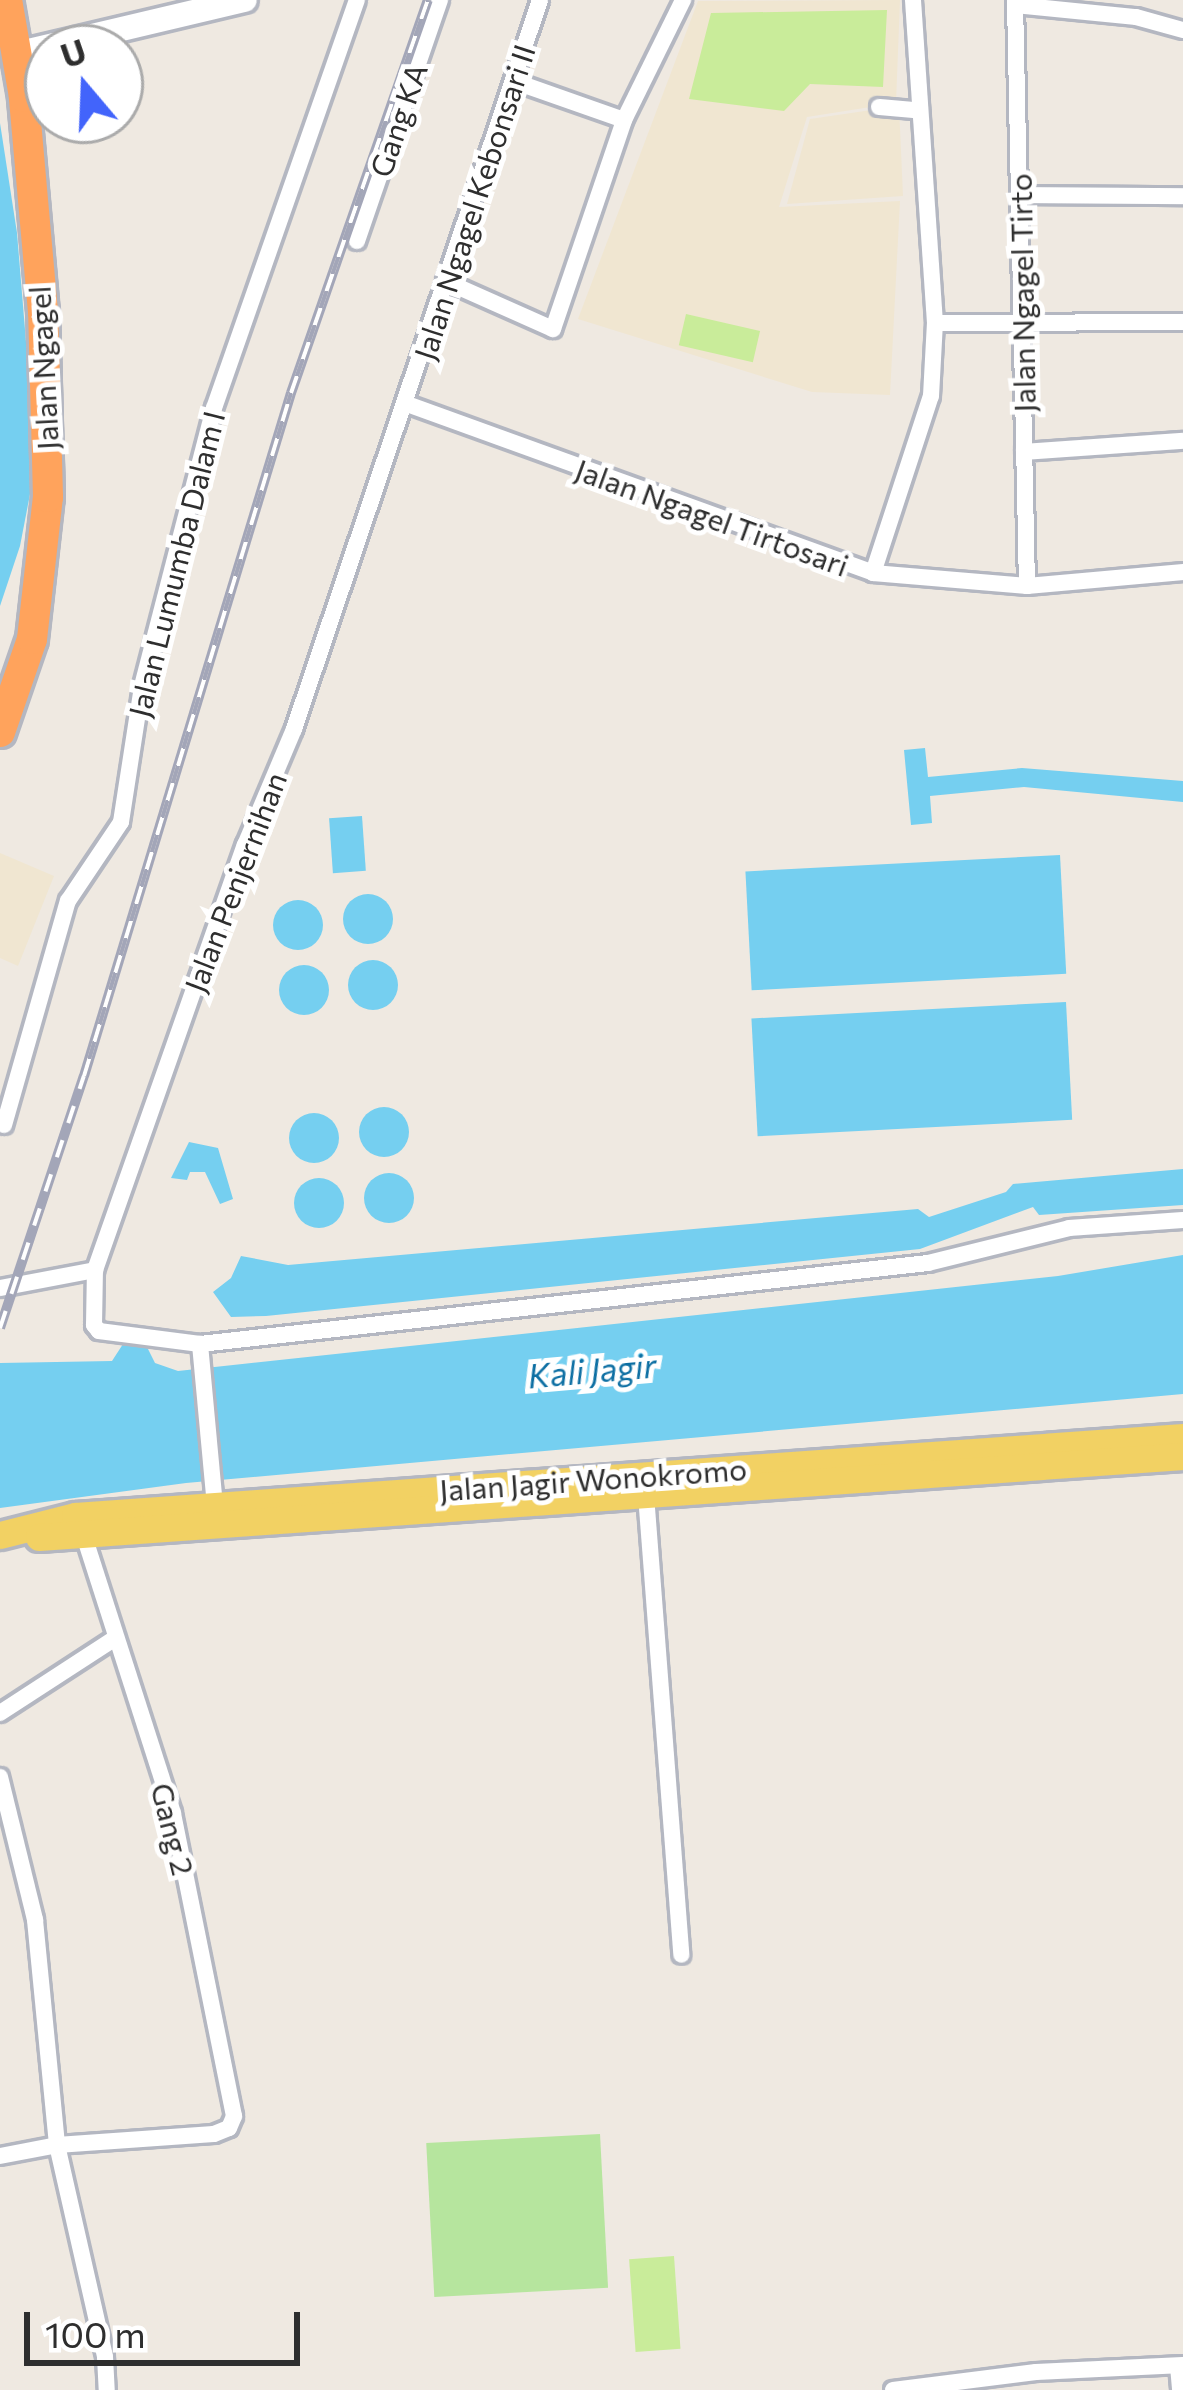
<!DOCTYPE html>
<html>
<head>
<meta charset="utf-8">
<style>
	body { margin:0 }
	#map { position:relative; width:1183px; height:2390px; overflow:hidden; background:#efe9e1; font-family:Commissioner,sans-serif }
	div>[style] { position:absolute }
	[style*='--x'] { left:calc(var(--x)*1px); top:calc(var(--y)*1px); width:calc(var(--w)*1px); rotate:calc(var(--a)*1deg) }
	.education>* { inset:0; background:#f0e6d1 }
	.green>* { inset:0; background:#b6e59e; transform-origin:0 0 }
	.pitch>* { inset:0; background:#c9ec9a; transform-origin:0 0 }
	.water>* { inset:0; background:#75cff0; transform-origin:0 0 }
	.round { border-radius:50% }
	.roads { filter:drop-shadow(3px 0 #b4b7c1) drop-shadow(-3px 0 #b4b7c1) drop-shadow(0 3px #b4b7c1) drop-shadow(0 -3px #b4b7c1) }
	.street>* { height:16px; margin:-8px; padding:0 8px; transform-origin:8px; border-radius:8px; background:#fff }
	.secondary>* { height:24px; margin:-12px; padding:0 12px; transform-origin:12px; border-radius:12px; background:#fff }
	.primary>* { height:27px; margin:-13.5px; padding:0 13.5px; transform-origin:13.5px; border-radius:13.5px; background:#f2d163 }
	.highway>* { height:30px; margin:-15px; padding:0 15px; transform-origin:15px; border-radius:15px; background:#ffa35c }
	.rail>* { height:10px; margin-top:-5px; transform-origin:0; background:repeating-linear-gradient(90deg,#fff 0 18px,#a3a6b8 0 36px); box-sizing:border-box; border-block:3px solid #a3a6b8 }
	span { translate:-50% -50%; white-space:nowrap; text-align:center; line-height:1.15; -webkit-text-stroke:10px #fff; paint-order:stroke }
	.street-label { font-size:30px; color:#2e2e2e }
	.water-label { font-size:33px; color:#0d6fa3; font-style:italic }
	.north { position:absolute; left:24px; top:24px; width:120px; height:120px; box-sizing:border-box; background:#fff; border:3px solid #ababab; border-radius:50%; rotate:341deg; font-size:33px; font-weight:700; line-height:48px; text-align:center; color:#2e2e2e }
	.north::after { content:''; display:block; margin:auto; width:42px; height:54px; background:#4264fb; clip-path:polygon(50% 0,100% 100%,50% 72%,0 100%) }
	.scale { position:absolute; left:24px; top:2312px; width:276px; height:54px; box-sizing:border-box; border:6px solid #2e2e2e; border-top:0; padding-left:15px; font-size:36px; line-height:42px; white-space:nowrap; color:#2e2e2e; -webkit-text-stroke:9px #fff; paint-order:stroke }
</style>
</head>
<body>
<div id="map">
	<div class="education">
		<div style="clip-path:polygon(900px 0,896px 103px,807px 117px,779px 207px,900px 201px,890px 395px,812px 392px,578px 319px,698px 1px)"></div>
		<div style="clip-path:polygon(899px 106px,903px 196px,787px 204px,810px 119px)"></div>
		<div style="clip-path:polygon(0 853px,54px 876px,18px 966px,0 958px)"></div>
	</div>
	<div class="green">
		<div style="left:600px;top:2134px;width:154px;height:174px;rotate:87deg"></div>
	</div>
	<div class="pitch">
		<div style="clip-path:polygon(887px 10px,883px 87px,810px 84px,784px 111px,689px 99px,711px 13px)"></div>
		<div style="left:686px;top:314px;width:76px;height:32px;rotate:13deg"></div>
		<div style="left:674px;top:2256px;width:93px;height:45px;rotate:86deg"></div>
	</div>
	<div class="water">
		<div style="clip-path:polygon(0 123px,17px 233px,36px 463px,20px 546px,0 606px)"></div>
		<div style="clip-path:polygon(925px 748px,928px 777px,1022px 768px,1183px 781px,1183px 802px,1024px 787px,930px 796px,932px 823px,911px 825px,904px 750px)"></div>
		<div style="left:362px;top:816px;width:55px;height:33px;rotate:86deg"></div>
		<div style="left:1060px;top:855px;width:119px;height:315px;rotate:87deg"></div>
		<div class="round" style="left:343px;top:894px;width:50px;height:50px"></div>
		<div class="round" style="left:273px;top:900px;width:50px;height:50px"></div>
		<div class="round" style="left:348px;top:960px;width:50px;height:50px"></div>
		<div class="round" style="left:279px;top:965px;width:50px;height:50px"></div>
		<div style="left:1066px;top:1002px;width:118px;height:315px;rotate:87deg"></div>
		<div class="round" style="left:359px;top:1107px;width:50px;height:50px"></div>
		<div class="round" style="left:289px;top:1113px;width:50px;height:50px"></div>
		<div style="clip-path:polygon(189px 1142px,218px 1148px,233px 1199px,220px 1204px,205px 1172px,190px 1172px,187px 1180px,171px 1178px)"></div>
		<div style="clip-path:polygon(1183px 1169px,1183px 1205px,1039px 1215px,1033px 1207px,920px 1249px,266px 1316px,231px 1317px,213px 1292px,231px 1278px,241px 1256px,288px 1265px,918px 1209px,929px 1217px,1006px 1192px,1013px 1184px)"></div>
		<div class="round" style="left:364px;top:1173px;width:50px;height:50px"></div>
		<div class="round" style="left:294px;top:1178px;width:50px;height:50px"></div>
		<div style="clip-path:polygon(1183px 1255px,1183px 1394px,186px 1483px,0 1508px,0 1363px,112px 1361px,123px 1344px,144px 1341px,155px 1363px,178px 1371px,1058px 1276px)"></div>
	</div>
	<div class="roads">
		<div class="street">
			<div style="--x:1015;--y:0;--w:586;--a:88.83"></div>
			<div style="--x:1015;--y:5;--w:122;--a:5.7"></div>
			<div style="--x:1136;--y:17;--w:49;--a:15.5"></div>
			<div style="--x:516;--y:82;--w:114;--a:19.4"></div>
			<div style="--x:879;--y:107;--w:38;--a:5"></div>
			<div style="--x:1021;--y:195;--w:162;--a:0.4"></div>
			<div style="--x:357;--y:241;--w:255;--a:-71"></div>
			<div style="--x:445;--y:281;--w:118;--a:24"></div>
			<div style="--x:553;--y:329;--w:221;--a:-71.2"></div>
			<div style="--x:624;--y:120;--w:134;--a:-63.8"></div>
			<div style="--x:935;--y:323;--w:248;--a:-0.2"></div>
			<div style="--x:407;--y:404;--w:496;--a:19.9"></div>
			<div style="--x:873;--y:573;--w:155;--a:4.8"></div>
			<div style="--x:1027;--y:586;--w:157;--a:-5.1"></div>
			<div style="--x:1024;--y:452;--w:159;--a:-4"></div>
			<div style="--x:873;--y:573;--w:186;--a:-71.9"></div>
			<div style="--x:931;--y:396;--w:73;--a:-86.9"></div>
			<div style="--x:935;--y:323;--w:324;--a:-93.9"></div>
			<div style="--x:4;--y:1125;--w:233;--a:-74.1"></div>
			<div style="--x:68;--y:901;--w:95;--a:-56.1"></div>
			<div style="--x:121;--y:822;--w:138;--a:-81.2"></div>
			<div style="--x:142;--y:686;--w:287;--a:-75.5"></div>
			<div style="--x:214;--y:408;--w:432;--a:-70.7"></div>
			<div style="--x:0;--y:1288;--w:97;--a:-10.7"></div>
			<div style="--x:200;--y:1344;--w:732;--a:-6.35"></div>
			<div style="--x:928;--y:1263;--w:145;--a:-13.9"></div>
			<div style="--x:1069;--y:1228;--w:114;--a:-4"></div>
			<div style="--x:646;--y:1495;--w:461;--a:85.6"></div>
			<div style="--x:215;--y:1506;--w:163;--a:-95.3"></div>
			<div style="--x:200;--y:1344;--w:102;--a:-172.7"></div>
			<div style="--x:99;--y:1331;--w:8;--a:-130"></div>
			<div style="--x:94;--y:1325;--w:55;--a:-89"></div>
			<div style="--x:95;--y:1270;--w:451;--a:-70.6"></div>
			<div style="--x:245;--y:845;--w:126;--a:-67.1"></div>
			<div style="--x:294;--y:729;--w:769;--a:-71.35"></div>
			<div style="--x:0;--y:1713;--w:136;--a:-33"></div>
			<div style="--x:0;--y:1777;--w:147;--a:76.2"></div>
			<div style="--x:35;--y:1920;--w:226;--a:84.4"></div>
			<div style="--x:57;--y:2145;--w:217;--a:77.2"></div>
			<div style="--x:105;--y:2357;--w:33;--a:87"></div>
			<div style="--x:0;--y:2156;--w:58;--a:-10.9"></div>
			<div style="--x:57;--y:2145;--w:157;--a:-4"></div>
			<div style="--x:214;--y:2134;--w:16;--a:-22"></div>
			<div style="--x:229;--y:2128;--w:13;--a:-67"></div>
			<div style="--x:234;--y:2116;--w:309;--a:-101.4"></div>
			<div style="--x:173;--y:1813;--w:292;--a:-107.8"></div>
			<div style="--x:1178;--y:2366;--w:24;--a:85"></div>
			<div style="--x:893;--y:2390;--w:144;--a:-7.2"></div>
			<div style="--x:1036;--y:2372;--w:147;--a:-2.7"></div>
		</div>
		<div class="secondary">
			<div style="--x:16;--y:54;--w:235;--a:-13.3"></div>
		</div>
		<div class="primary">
			<div style="--x:0;--y:1535;--w:77;--a:-14.2"></div>
			<div style="--x:75;--y:1516;--w:1111;--a:-4.08"></div>
			<div style="--x:39;--y:1537;--w:1147;--a:-4.05"></div>
		</div>
		<div class="highway">
			<div style="--x:0;--y:732;--w:98;--a:-71"></div>
			<div style="--x:32;--y:639;--w:143;--a:-83.6"></div>
			<div style="--x:48;--y:497;--w:185;--a:-91.5"></div>
			<div style="--x:43;--y:312;--w:216;--a:-95.1"></div>
			<div style="--x:24;--y:97;--w:98;--a:-99.9"></div>
		</div>
	</div>
	<div class="rail">
		<div style="--x:0;--y:1328;--w:266;--a:-71.6"></div>
		<div style="--x:84;--y:1076;--w:714;--a:-73.14"></div>
		<div style="--x:291;--y:393;--w:416;--a:-70.8"></div>
	</div>
	<div class="street-label">
		<span style="left:398px;top:120px;rotate:-71deg">Gang KA</span>
		<span style="left:474px;top:202px;rotate:-72deg">Jalan Ngagel Kebonsari II</span>
		<span style="left:1022px;top:293px;rotate:-91deg">Jalan Ngagel Tirto</span>
		<span style="left:43px;top:368px;rotate:-93deg">Jalan Ngagel</span>
		<span style="left:712px;top:517px;rotate:20deg">Jalan Ngagel Tirtosari</span>
		<span style="left:176px;top:564px;rotate:-76deg">Jalan Lumumba Dalam I</span>
		<span style="left:235px;top:882px;rotate:-69deg">Jalan Penjernihan</span>
		<span style="left:593px;top:1479px;rotate:-4deg">Jalan Jagir Wonokromo</span>
		<span style="left:173px;top:1829px;rotate:76deg">Gang 2</span>
	</div>
	<div class="water-label">
		<span style="left:592px;top:1370px;rotate:-5deg">Kali Jagir</span>
	</div>
	<div class="north">U</div>
	<div class="scale">100 m</div>
</div>
</body>
</html>
